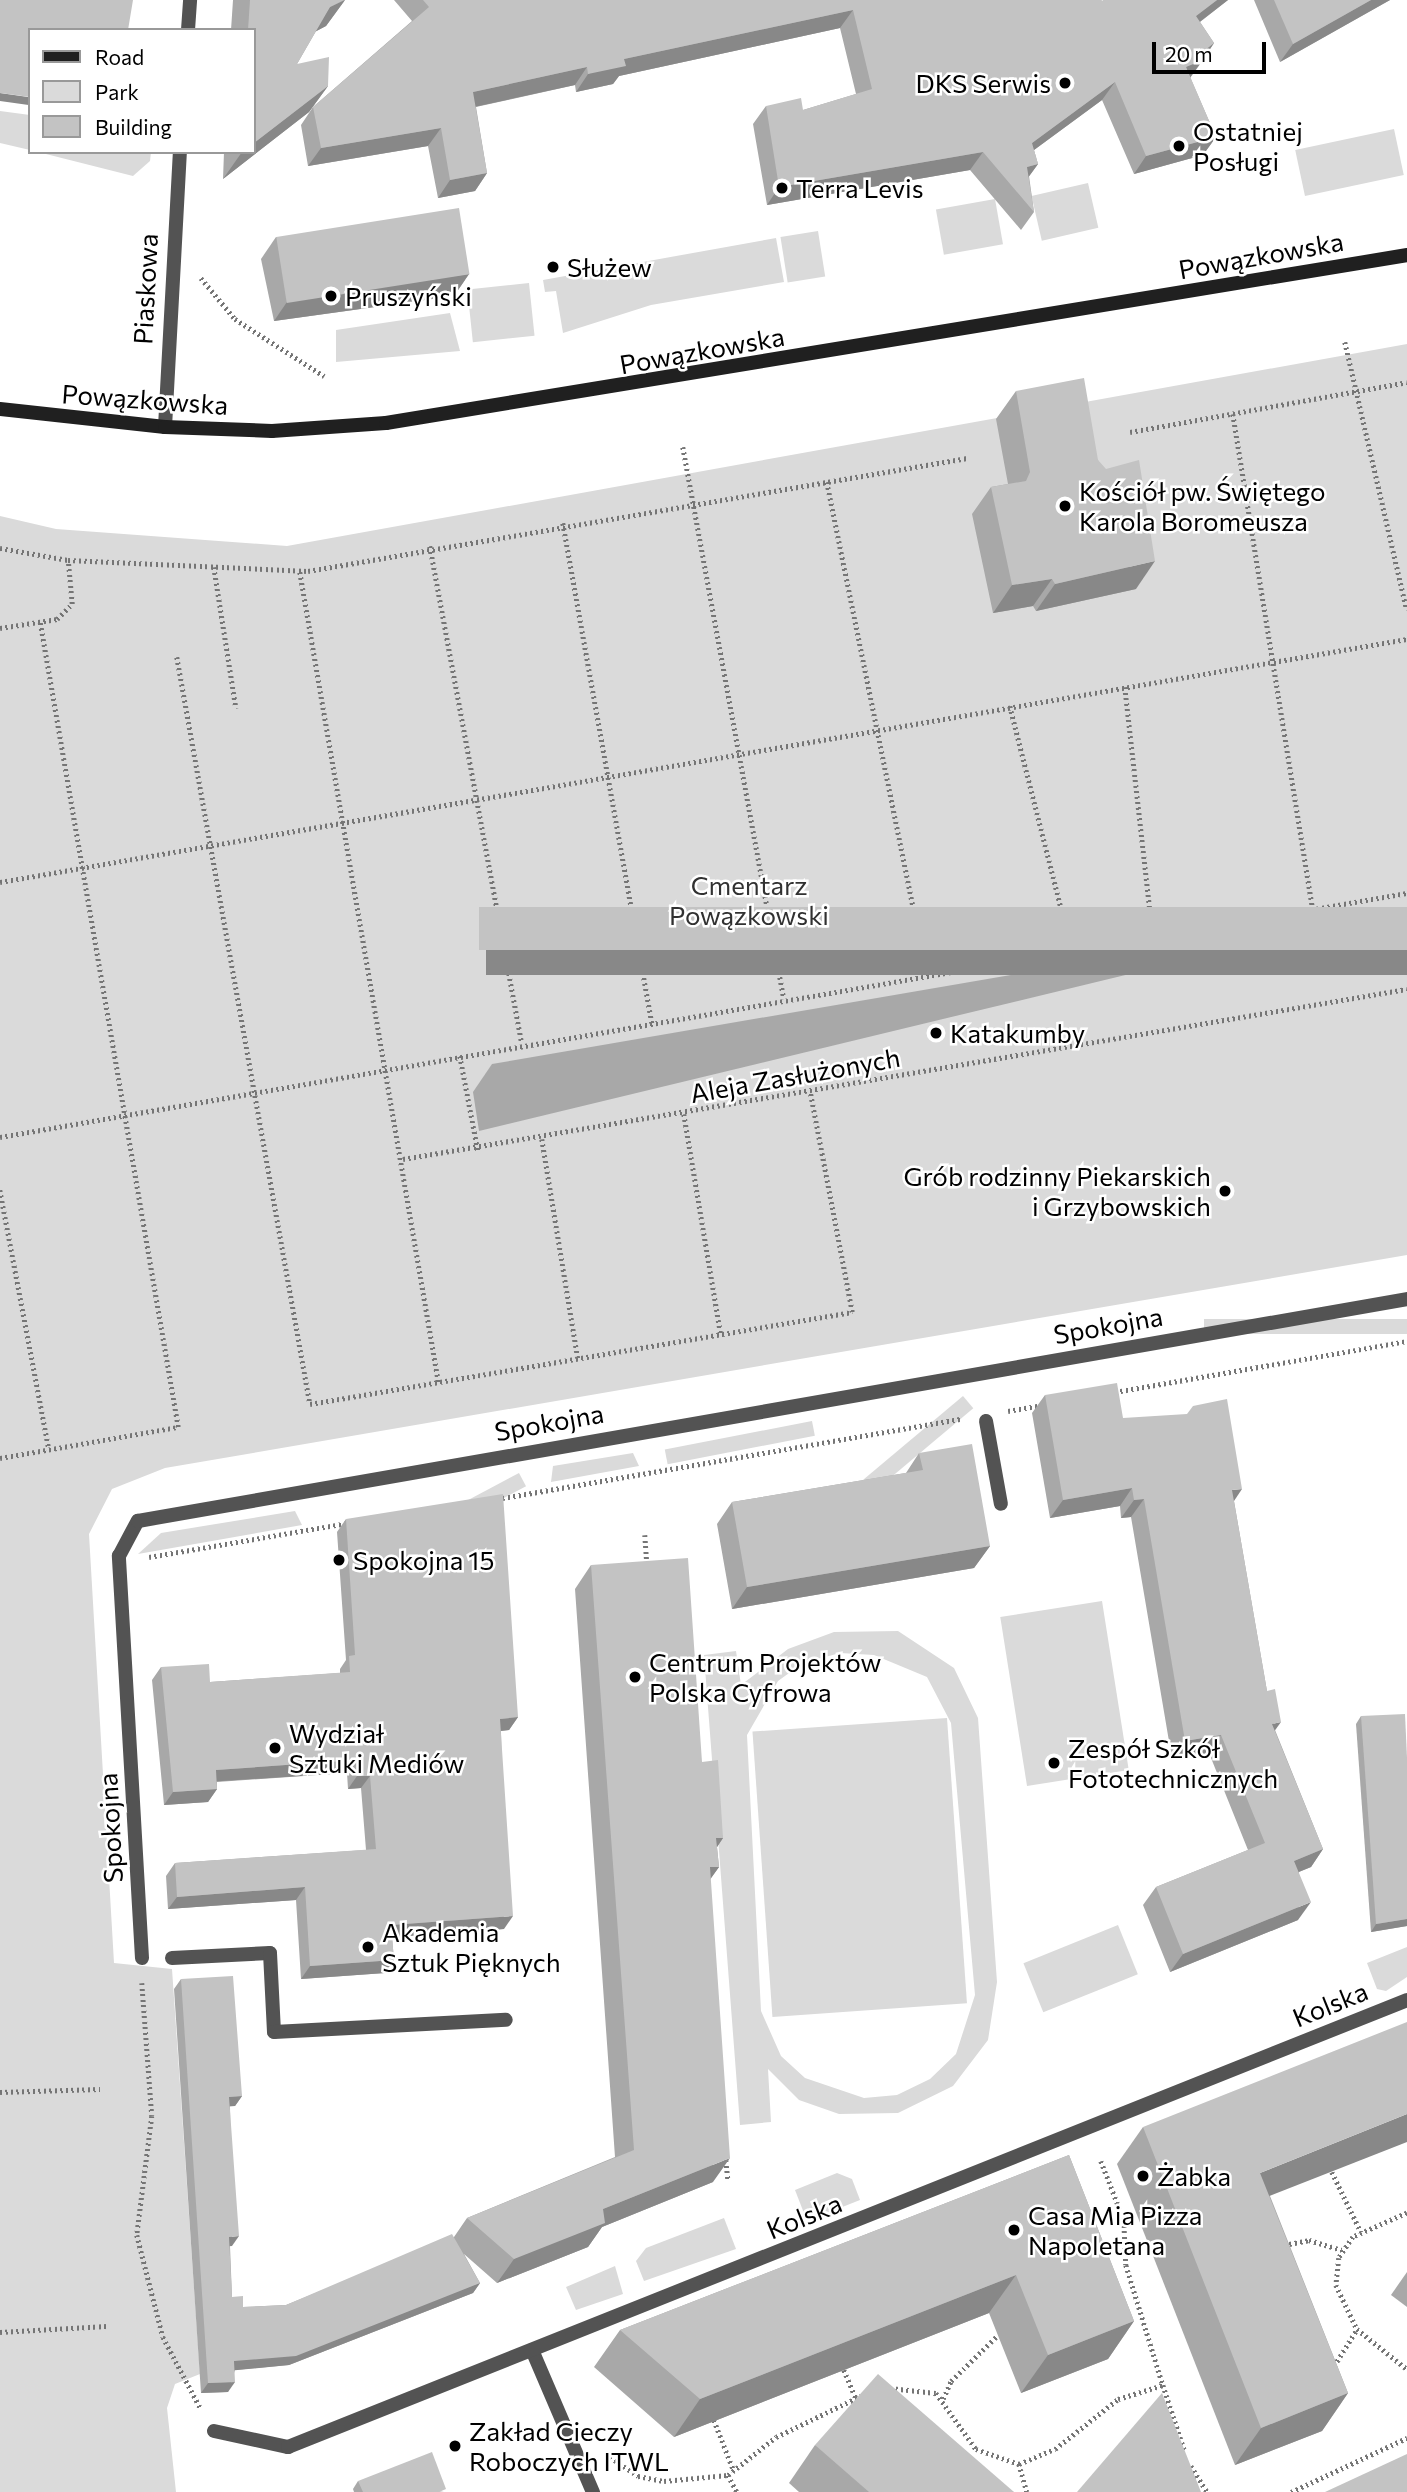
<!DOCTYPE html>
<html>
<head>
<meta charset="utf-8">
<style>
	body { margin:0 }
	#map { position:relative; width:1407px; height:2492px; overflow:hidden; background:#fff; font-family:Commissioner,sans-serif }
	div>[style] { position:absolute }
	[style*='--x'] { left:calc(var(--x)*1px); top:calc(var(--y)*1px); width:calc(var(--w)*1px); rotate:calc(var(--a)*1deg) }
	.green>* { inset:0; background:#dadada; transform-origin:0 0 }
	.path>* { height:4.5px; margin-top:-2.25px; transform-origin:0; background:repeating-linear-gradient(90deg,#757575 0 2px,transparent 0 5.5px) }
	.service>* { height:14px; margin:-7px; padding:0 7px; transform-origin:7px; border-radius:7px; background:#535353 }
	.minor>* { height:14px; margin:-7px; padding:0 7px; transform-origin:7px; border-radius:7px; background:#535353 }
	.secondary>* { height:14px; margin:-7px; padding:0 7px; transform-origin:7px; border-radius:7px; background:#202020 }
	.wall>* { inset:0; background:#a8a8a8 }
	.shaded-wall>* { inset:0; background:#888; transform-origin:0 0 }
	.building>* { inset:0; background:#c3c3c3; transform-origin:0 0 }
	.dots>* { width:19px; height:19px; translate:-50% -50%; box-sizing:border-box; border:4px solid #fff; border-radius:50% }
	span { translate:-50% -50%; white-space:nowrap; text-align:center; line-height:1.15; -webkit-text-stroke:5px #fff; paint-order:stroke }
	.poi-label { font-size:26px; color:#000 }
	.right { translate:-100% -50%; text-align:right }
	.left { translate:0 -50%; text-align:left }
	.street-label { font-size:26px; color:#000 }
	.park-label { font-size:26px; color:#313131 }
	.legend { position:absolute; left:28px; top:28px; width:228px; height:126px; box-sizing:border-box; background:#fff; border:2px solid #999; margin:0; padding:9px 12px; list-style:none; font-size:21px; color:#000 }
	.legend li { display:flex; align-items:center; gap:14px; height:35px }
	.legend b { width:35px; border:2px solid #999 }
	.scale { position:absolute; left:1152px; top:42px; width:114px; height:32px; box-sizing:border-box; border:4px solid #000; border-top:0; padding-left:9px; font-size:21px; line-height:24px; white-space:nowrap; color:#000; -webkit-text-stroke:5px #fff; paint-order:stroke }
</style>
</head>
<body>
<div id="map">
	<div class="green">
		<div style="clip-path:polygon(0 111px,30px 115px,30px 150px,0 143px)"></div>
		<div style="left:1394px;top:129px;width:47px;height:101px;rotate:78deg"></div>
		<div style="clip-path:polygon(38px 152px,151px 152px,150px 161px,133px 176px)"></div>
		<div style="left:1088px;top:183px;width:46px;height:58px;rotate:77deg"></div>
		<div style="left:995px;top:199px;width:46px;height:60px;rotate:80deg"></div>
		<div style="left:818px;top:231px;width:46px;height:38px;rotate:81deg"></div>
		<div style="clip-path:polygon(776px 238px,784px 282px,651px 305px,563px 333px,556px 291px,545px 292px,543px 280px)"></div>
		<div style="left:529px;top:283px;width:53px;height:62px;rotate:84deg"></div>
		<div style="clip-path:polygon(450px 313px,460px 351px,336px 362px,336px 330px)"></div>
		<div style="clip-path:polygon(1407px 344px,1407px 1255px,165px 1468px,112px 1489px,89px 1534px,114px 1963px,172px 1969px,200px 2374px,175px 2384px,167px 2408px,176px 2492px,0 2492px,0 516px,56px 529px,287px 546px)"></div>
		<div style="left:1407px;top:1319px;width:15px;height:203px;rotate:90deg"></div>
		<div style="left:963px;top:1396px;width:16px;height:145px;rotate:50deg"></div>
		<div style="left:812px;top:1421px;width:15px;height:150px;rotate:79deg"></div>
		<div style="clip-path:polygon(633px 1453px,639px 1466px,551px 1482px,553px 1466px)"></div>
		<div style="left:519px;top:1473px;width:15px;height:194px;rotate:62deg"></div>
		<div style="clip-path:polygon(295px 1511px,302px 1525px,138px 1554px,161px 1533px)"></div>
		<div style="left:1102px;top:1601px;width:171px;height:103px;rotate:81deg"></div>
		<div style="clip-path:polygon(evenodd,898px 1631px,954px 1668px,978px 1718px,997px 1982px,988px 2040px,953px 2086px,898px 2113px,839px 2114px,799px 2100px,768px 2069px,771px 2122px,740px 2125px,704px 1655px,736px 1651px,741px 1685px,788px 1649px,834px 1632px,898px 1631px,840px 1653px,874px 1655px,927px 1677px,951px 1723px,975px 1995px,956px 2054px,930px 2079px,897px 2095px,864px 2098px,805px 2078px,781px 2056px,761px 2011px,747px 1735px,778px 1681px,803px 1663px,840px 1653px)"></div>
		<div style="left:947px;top:1718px;width:286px;height:195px;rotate:86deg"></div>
		<div style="left:1118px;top:1925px;width:53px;height:102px;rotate:68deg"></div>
		<div style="clip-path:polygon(1407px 1947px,1407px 1977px,1386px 1991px,1377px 1989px,1367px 1963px)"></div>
		<div style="clip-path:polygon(837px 2173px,852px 2179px,860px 2200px,807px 2221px,795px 2190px)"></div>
		<div style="clip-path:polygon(724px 2218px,736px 2249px,644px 2281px,636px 2261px,646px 2248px)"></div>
		<div style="clip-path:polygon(615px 2266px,623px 2294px,576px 2310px,566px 2287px)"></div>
	</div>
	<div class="path">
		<div style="--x:201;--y:278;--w:53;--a:50.3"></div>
		<div style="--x:235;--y:319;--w:106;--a:32.6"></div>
		<div style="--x:1345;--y:342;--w:275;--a:77"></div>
		<div style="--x:1233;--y:414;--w:502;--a:80.84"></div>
		<div style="--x:1130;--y:432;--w:281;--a:-10.2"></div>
		<div style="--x:683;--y:447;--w:561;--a:79.63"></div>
		<div style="--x:827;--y:482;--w:503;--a:78.53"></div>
		<div style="--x:563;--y:523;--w:508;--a:79.91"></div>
		<div style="--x:430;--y:546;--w:506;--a:79.53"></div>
		<div style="--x:0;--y:548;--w:69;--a:10"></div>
		<div style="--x:68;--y:560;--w:240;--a:2.6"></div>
		<div style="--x:308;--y:571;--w:669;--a:-9.73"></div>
		<div style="--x:214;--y:567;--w:143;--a:81.1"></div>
		<div style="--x:300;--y:572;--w:824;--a:80.29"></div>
		<div style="--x:0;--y:628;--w:58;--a:-9"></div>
		<div style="--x:57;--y:619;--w:21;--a:-45"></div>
		<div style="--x:72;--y:604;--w:44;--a:-95.2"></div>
		<div style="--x:177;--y:657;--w:759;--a:79.9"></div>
		<div style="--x:310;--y:1404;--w:550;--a:-9.63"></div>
		<div style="--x:852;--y:1312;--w:224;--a:-100.8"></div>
		<div style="--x:1125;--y:687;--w:253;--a:83.6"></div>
		<div style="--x:1010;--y:706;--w:253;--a:75.8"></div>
		<div style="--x:0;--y:882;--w:1428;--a:-9.8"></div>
		<div style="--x:460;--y:1056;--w:96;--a:79.2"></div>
		<div style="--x:684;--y:1114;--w:224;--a:80.5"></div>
		<div style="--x:0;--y:1137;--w:1428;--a:-9.84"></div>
		<div style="--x:542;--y:1139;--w:222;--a:80.7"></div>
		<div style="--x:403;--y:1159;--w:1018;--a:-9.61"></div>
		<div style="--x:0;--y:1190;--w:264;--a:79.3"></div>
		<div style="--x:1115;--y:1392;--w:296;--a:-9.9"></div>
		<div style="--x:1008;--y:1411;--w:34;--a:-10"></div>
		<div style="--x:0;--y:1458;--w:181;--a:-9.9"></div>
		<div style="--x:178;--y:1427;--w:817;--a:-99.73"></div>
		<div style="--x:497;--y:1499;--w:471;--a:-9.8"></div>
		<div style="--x:645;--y:1535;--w:30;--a:86"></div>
		<div style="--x:149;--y:1557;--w:201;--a:-9.7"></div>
		<div style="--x:142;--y:1983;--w:133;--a:85.7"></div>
		<div style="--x:152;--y:2116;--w:120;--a:97.2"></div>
		<div style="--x:137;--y:2235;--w:105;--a:75.7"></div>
		<div style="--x:163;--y:2337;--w:81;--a:62.2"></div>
		<div style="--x:0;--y:2092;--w:100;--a:-1.7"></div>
		<div style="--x:726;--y:2160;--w:20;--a:84"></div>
		<div style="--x:1101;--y:2161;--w:63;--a:68.7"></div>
		<div style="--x:1124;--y:2220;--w:45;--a:87.5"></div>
		<div style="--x:1126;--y:2265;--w:126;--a:72.9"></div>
		<div style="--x:1332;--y:2172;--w:67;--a:64.2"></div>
		<div style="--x:1407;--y:2213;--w:59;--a:156"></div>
		<div style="--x:1353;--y:2237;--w:25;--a:124"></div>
		<div style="--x:1339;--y:2258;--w:27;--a:96"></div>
		<div style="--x:1336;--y:2285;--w:49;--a:64.5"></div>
		<div style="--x:1357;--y:2329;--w:64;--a:38.7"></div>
		<div style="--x:1284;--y:2245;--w:25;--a:-11"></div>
		<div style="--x:1309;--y:2240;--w:34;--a:17"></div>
		<div style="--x:0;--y:2332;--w:107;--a:-3.2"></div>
		<div style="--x:1334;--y:2366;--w:44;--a:-58.1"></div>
		<div style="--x:844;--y:2370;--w:30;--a:67"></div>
		<div style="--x:890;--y:2388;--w:46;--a:6.2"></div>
		<div style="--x:936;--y:2393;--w:69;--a:54.5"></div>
		<div style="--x:976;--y:2449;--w:46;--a:19.2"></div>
		<div style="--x:1019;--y:2464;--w:39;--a:-23"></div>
		<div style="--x:1055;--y:2449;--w:80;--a:-38.4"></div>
		<div style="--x:1118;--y:2399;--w:47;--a:-17.3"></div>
		<div style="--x:1163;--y:2385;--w:71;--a:71.8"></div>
		<div style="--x:943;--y:2399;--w:20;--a:-66"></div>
		<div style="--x:951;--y:2381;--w:66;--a:-44.4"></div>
		<div style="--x:714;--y:2420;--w:55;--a:68.6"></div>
		<div style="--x:610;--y:2457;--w:34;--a:34"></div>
		<div style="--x:638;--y:2476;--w:26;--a:11"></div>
		<div style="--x:664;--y:2481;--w:64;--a:-5.4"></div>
		<div style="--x:728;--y:2475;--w:19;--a:62"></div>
		<div style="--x:1019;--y:2464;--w:29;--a:74"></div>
		<div style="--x:1191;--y:2466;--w:31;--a:58"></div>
		<div style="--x:728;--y:2475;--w:61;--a:-38.4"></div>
		<div style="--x:776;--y:2437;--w:94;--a:-25.8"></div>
		<div style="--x:1291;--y:2492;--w:128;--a:-25"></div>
	</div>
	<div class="service">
		<div style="--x:986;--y:1421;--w:84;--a:79.8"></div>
		<div style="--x:172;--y:1958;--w:98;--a:-2.9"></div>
		<div style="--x:270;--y:1953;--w:79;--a:87.1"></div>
		<div style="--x:274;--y:2032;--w:232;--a:-3"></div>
		<div style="--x:532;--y:2350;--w:155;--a:66.8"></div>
	</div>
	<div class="minor">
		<div style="--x:188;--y:30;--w:30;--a:-86"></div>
		<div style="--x:165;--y:427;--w:275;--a:-86.9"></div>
		<div style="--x:142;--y:1958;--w:403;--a:-93.3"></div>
		<div style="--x:119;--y:1556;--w:40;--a:-62"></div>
		<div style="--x:138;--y:1521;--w:1288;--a:-9.92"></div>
		<div style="--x:214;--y:2431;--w:76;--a:12.2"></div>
		<div style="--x:288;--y:2447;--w:1205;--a:-21.77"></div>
	</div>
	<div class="secondary">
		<div style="--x:0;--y:409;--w:166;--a:6.2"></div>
		<div style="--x:165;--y:427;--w:107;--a:2.1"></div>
		<div style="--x:272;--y:431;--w:114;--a:-4"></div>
		<div style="--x:386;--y:423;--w:1035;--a:-9.34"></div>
	</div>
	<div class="wall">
		<div style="clip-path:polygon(233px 0,345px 0,326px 26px,316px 31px,297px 64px,328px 86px,309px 112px,223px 179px,224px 152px,254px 152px,254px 30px,231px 30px)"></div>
		<div style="clip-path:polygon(394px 0,1101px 0,1102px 1px,1228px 0,1200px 22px,1214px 43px,1190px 77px,1216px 137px,1203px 155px,1134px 174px,1102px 100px,1034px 150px,1038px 164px,1029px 176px,1034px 212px,1021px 230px,970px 170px,767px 205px,753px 124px,766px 106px,803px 110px,856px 94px,840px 28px,619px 76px,613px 84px,576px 92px,575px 85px,476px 107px,487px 173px,475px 191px,438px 198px,428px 146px,308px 166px,301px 125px,313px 107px,412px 21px)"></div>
		<div style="clip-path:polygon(1254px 0,1390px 0,1280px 62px)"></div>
		<div style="clip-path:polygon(276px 237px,469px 274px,454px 296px,274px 321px,261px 259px)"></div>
		<div style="clip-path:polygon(1016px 391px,1098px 460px,1136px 589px,1036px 611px,1033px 606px,993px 613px,972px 514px,991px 487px,1008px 484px,996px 419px)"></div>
		<div style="clip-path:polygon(1407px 907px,479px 1131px,473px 1092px,492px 1064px)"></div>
		<div style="clip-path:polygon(1045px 1395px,1123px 1418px,1234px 1501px,1267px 1691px,1275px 1730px,1323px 1849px,1311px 1867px,1299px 1872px,1298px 1920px,1170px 1972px,1143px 1905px,1156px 1887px,1248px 1850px,1209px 1753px,1172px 1759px,1131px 1517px,1121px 1518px,1120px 1506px,1050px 1518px,1032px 1413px)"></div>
		<div style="clip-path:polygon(919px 1453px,990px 1546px,974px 1568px,732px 1609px,717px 1524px,732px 1502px,906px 1473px)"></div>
		<div style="clip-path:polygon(346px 1519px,518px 1717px,509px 1730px,501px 1731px,504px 1929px,392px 1937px,394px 1960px,385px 1973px,301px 1979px,296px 1900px,168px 1909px,166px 1876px,175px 1863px,366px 1850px,361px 1788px,348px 1789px,347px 1773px,217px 1782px,217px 1789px,208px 1802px,164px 1805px,152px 1680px,161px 1667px,210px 1682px,340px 1673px,340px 1669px,346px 1660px,337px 1532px)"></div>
		<div style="clip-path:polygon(591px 1565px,702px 1762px,723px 1838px,717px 1847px,719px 1867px,710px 1879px,713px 2182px,602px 2227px,588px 2247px,497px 2283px,464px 2254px,480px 2283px,473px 2293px,289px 2365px,235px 2370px,228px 2392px,201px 2393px,174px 1989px,181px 1979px,242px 2096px,235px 2106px,230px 2106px,232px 2246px,230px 2246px,232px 2297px,243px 2307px,286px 2305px,454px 2237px,467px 2218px,615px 2157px,575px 1589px)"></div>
		<div style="clip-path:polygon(1361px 1716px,1407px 1758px,1407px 1926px,1371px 1932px,1356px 1724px)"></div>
		<div style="clip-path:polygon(1143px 2127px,1270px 2196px,1348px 2393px,1322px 2431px,1235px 2465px,1117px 2164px)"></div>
		<div style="clip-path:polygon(1069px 2155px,1134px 2321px,1108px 2359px,1021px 2393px,989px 2313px,674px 2437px,594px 2367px,620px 2330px)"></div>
		<div style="clip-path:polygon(1407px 2272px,1407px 2307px,1391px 2295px)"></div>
		<div style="clip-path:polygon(815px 2445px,1014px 2492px,799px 2492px,789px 2483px)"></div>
		<div style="clip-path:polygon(358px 2481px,444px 2492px,354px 2492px,353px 2489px)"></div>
	</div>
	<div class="shaded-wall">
		<div style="clip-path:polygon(345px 0,326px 26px,311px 34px,330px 7px)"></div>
		<div style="clip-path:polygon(1217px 0,1228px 0,1184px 34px,1196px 16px)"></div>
		<div style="clip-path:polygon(1371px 0,1390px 0,1280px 62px,1293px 44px)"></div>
		<div style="clip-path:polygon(853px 10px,840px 28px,619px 76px,613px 84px,576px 92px,588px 74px,624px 59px)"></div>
		<div style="clip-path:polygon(1214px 43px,1203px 60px,1190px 78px,1186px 67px,1200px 54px)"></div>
		<div style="clip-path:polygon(587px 67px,575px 85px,460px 110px,473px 92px)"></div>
		<div style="clip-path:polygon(1115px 82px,1102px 100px,1019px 161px,1032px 143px)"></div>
		<div style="clip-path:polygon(328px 86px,309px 112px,223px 179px,242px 152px,254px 152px,254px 143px)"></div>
		<div style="left:0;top:93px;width:30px;height:8px;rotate:8deg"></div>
		<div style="clip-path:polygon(441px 128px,428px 146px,308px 166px,321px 148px)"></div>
		<div style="clip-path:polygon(1216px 137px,1203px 155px,1134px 174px,1146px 156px)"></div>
		<div style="clip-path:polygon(983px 152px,970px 170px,767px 205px,779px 187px)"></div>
		<div style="clip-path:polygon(1038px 164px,1025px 182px,1027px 167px)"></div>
		<div style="clip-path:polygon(487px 173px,475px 191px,438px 198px,450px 180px)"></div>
		<div style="clip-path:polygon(469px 274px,454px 296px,274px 321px,289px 299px)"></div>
		<div style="clip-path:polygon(1155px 561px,1136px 589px,1036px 611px,1055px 584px)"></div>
		<div style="clip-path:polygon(1052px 579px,1033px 606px,993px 613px,1012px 585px)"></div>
		<div style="left:1407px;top:950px;width:25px;height:921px;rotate:90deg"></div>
		<div style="clip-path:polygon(1132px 1488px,1120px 1506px,1050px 1518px,1063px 1500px)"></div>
		<div style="clip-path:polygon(1242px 1489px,1230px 1507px,1232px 1490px)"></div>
		<div style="clip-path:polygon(1144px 1499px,1131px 1517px,1121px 1518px,1134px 1500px)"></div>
		<div style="clip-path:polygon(990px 1546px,974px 1568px,732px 1609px,747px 1587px)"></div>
		<div style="clip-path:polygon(518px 1717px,509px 1730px,491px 1732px,500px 1719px)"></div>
		<div style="clip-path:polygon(1281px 1722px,1268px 1740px,1272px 1724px)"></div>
		<div style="clip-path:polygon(1221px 1735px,1209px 1753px,1172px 1759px,1185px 1741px)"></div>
		<div style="clip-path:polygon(356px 1760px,347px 1773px,207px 1782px,216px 1770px)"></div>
		<div style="clip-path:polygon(357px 1776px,370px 1776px,361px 1788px,348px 1789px)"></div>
		<div style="clip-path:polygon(217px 1789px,208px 1802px,164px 1805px,173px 1792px)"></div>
		<div style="clip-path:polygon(716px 1838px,723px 1838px,707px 1862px)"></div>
		<div style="clip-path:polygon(1323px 1849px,1311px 1867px,1281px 1879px,1294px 1861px)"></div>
		<div style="clip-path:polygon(710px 1867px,719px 1867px,702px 1891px)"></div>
		<div style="clip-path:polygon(305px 1887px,296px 1900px,168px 1909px,177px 1897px)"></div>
		<div style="clip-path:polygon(1311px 1902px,1298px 1920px,1170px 1972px,1183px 1954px)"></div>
		<div style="clip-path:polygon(513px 1916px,504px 1929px,382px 1938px,391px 1925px)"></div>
		<div style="clip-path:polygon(1407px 1919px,1407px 1926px,1371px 1932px,1376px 1924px)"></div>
		<div style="clip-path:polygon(394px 1960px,385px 1973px,301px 1979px,310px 1966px)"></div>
		<div style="clip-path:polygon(242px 2096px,235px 2106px,222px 2107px,229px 2097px)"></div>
		<div style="clip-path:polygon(1407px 2114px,1407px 2142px,1234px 2210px,1260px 2173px)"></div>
		<div style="clip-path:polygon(730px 2158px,713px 2182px,602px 2227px,588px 2247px,497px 2283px,514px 2259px,603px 2209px)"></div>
		<div style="clip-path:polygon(239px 2236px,232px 2246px,222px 2247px,229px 2237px)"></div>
		<div style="clip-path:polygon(1016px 2275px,989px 2313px,674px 2437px,700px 2399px)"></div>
		<div style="clip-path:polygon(480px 2283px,473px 2293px,289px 2365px,227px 2371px,234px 2361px)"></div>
		<div style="clip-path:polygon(1134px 2321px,1108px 2359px,1021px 2393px,1048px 2355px)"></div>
		<div style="clip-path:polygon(235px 2382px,228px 2392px,201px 2393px,208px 2383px)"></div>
		<div style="clip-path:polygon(1348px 2393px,1322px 2431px,1235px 2465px,1261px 2428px)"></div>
	</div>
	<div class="building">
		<div style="clip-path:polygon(0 0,133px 0,128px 30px,30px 30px,30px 97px,0 93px)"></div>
		<div style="clip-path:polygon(250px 0,344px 0,330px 7px,297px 64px,329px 57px,328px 86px,254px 143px,254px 30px,248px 30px)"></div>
		<div style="clip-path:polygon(423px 0,1101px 0,1102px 1px,1103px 0,1217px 0,1196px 16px,1214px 43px,1200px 54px,1203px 60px,1186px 67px,1216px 137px,1146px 156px,1115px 82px,1032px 143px,1038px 164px,1027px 167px,1034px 212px,983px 152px,779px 187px,766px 106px,801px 98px,803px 110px,872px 89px,853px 10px,624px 59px,626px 66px,588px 74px,587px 67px,473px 92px,487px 173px,450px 180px,441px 128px,321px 148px,313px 107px,429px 7px)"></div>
		<div style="clip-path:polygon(1274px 0,1371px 0,1293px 44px)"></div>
		<div style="left:459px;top:208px;width:67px;height:185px;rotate:81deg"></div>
		<div style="clip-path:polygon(1084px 378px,1098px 460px,1106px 469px,1139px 460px,1155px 561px,1055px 584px,1052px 579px,1012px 585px,991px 487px,1026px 481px,1030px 472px,1016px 391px)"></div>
		<div style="left:1407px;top:907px;width:43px;height:928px;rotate:90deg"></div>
		<div style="clip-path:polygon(1117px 1383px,1123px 1418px,1187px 1414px,1193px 1406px,1227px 1399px,1242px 1489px,1232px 1490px,1267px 1691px,1275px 1689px,1281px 1722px,1272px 1724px,1323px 1849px,1294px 1861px,1311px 1902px,1183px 1954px,1156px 1887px,1265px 1843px,1221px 1735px,1185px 1741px,1144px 1499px,1134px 1500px,1132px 1488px,1063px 1500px,1045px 1395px)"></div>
		<div style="clip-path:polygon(972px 1444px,990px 1546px,747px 1587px,732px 1502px,923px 1470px,919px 1453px)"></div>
		<div style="clip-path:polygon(503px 1494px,518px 1717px,500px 1719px,513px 1916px,391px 1925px,394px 1960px,310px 1966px,305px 1887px,177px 1897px,175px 1863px,376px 1849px,370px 1776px,357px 1776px,356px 1760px,216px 1770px,217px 1789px,173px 1792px,161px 1667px,209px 1664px,210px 1682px,350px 1672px,349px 1656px,355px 1655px,346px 1519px)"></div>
		<div style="clip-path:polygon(688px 1558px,702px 1762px,718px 1760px,723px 1838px,716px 1838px,719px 1867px,710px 1867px,730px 2158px,603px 2209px,605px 2223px,514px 2259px,467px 2218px,634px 2150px,591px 1565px)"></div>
		<div style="clip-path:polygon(1405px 1714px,1407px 1758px,1407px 1919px,1376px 1924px,1361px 1716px)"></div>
		<div style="clip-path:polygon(233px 1976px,242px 2096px,229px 2097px,239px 2236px,229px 2237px,232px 2297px,243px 2296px,243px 2307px,286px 2305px,452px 2234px,480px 2283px,296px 2356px,234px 2361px,235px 2382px,208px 2383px,181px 1979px)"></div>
		<div style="clip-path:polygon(1407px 2022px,1407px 2114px,1260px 2173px,1348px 2393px,1261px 2428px,1143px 2127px)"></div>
		<div style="clip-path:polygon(1069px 2155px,1134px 2321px,1048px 2355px,1016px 2275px,700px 2399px,620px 2330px)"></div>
		<div style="clip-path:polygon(878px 2374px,1014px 2492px,869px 2492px,815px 2445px)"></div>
		<div style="clip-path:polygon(1162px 2393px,1201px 2492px,1077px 2492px)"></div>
		<div style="clip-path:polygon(432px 2452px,446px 2489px,439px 2492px,363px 2492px,358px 2481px)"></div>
		<div style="clip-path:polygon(1407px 2454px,1407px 2492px,1325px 2492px)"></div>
	</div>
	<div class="dots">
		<div style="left:1065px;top:83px;background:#000"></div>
		<div style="left:1179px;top:146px;background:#000"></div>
		<div style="left:782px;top:188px;background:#000"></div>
		<div style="left:553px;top:267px;background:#000"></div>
		<div style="left:331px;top:296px;background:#000"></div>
		<div style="left:1065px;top:506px;background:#000"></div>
		<div style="left:936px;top:1033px;background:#000"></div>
		<div style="left:1225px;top:1191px;background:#000"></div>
		<div style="left:339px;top:1560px;background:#000"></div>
		<div style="left:635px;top:1677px;background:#000"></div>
		<div style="left:275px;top:1748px;background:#000"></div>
		<div style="left:1054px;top:1763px;background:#000"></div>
		<div style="left:368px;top:1947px;background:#000"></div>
		<div style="left:1143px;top:2176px;background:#000"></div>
		<div style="left:1014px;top:2230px;background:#000"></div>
		<div style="left:455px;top:2446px;background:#000"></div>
	</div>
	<div class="poi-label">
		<span class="right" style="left:1051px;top:83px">DKS Serwis</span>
		<span class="left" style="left:1193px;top:146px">Ostatniej<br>Posługi</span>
		<span class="left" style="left:796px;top:188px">Terra Levis</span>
		<span class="left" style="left:567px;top:267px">Służew</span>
		<span class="left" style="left:345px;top:296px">Pruszyński</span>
		<span class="left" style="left:1079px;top:506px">Kościół pw. Świętego<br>Karola Boromeusza</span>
		<span class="left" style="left:950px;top:1033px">Katakumby</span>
		<span class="right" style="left:1211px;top:1191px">Grób rodzinny Piekarskich<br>i Grzybowskich</span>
		<span class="left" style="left:353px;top:1560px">Spokojna 15</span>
		<span class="left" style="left:649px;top:1677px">Centrum Projektów<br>Polska Cyfrowa</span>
		<span class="left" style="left:289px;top:1748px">Wydział<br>Sztuki Mediów</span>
		<span class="left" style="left:1068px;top:1763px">Zespół Szkół<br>Fototechnicznych</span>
		<span class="left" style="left:382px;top:1947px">Akademia<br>Sztuk Pięknych</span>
		<span class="left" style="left:1157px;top:2176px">Żabka</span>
		<span class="left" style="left:1028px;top:2230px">Casa Mia Pizza<br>Napoletana</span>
		<span class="left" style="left:469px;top:2446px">Zakład Cieczy<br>Roboczych ITWL</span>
	</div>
	<div class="street-label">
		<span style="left:1261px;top:255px;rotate:-10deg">Powązkowska</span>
		<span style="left:145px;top:289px;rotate:-87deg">Piaskowa</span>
		<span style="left:702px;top:350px;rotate:-10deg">Powązkowska</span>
		<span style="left:145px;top:399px;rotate:4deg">Powązkowska</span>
		<span style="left:795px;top:1075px;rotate:-10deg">Aleja Zasłużonych</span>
		<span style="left:1108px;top:1325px;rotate:-10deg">Spokojna</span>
		<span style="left:549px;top:1422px;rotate:-10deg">Spokojna</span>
		<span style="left:110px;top:1828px;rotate:-93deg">Spokojna</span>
		<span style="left:1330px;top:2004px;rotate:-22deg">Kolska</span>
		<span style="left:804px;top:2216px;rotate:-22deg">Kolska</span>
	</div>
	<div class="park-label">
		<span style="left:749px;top:900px">Cmentarz<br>Powązkowski</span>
	</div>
	<ul class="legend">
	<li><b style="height:9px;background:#202020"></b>Road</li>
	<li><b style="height:19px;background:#dadada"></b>Park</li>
	<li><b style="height:19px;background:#c3c3c3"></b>Building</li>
	</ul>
	<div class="scale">20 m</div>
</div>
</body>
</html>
